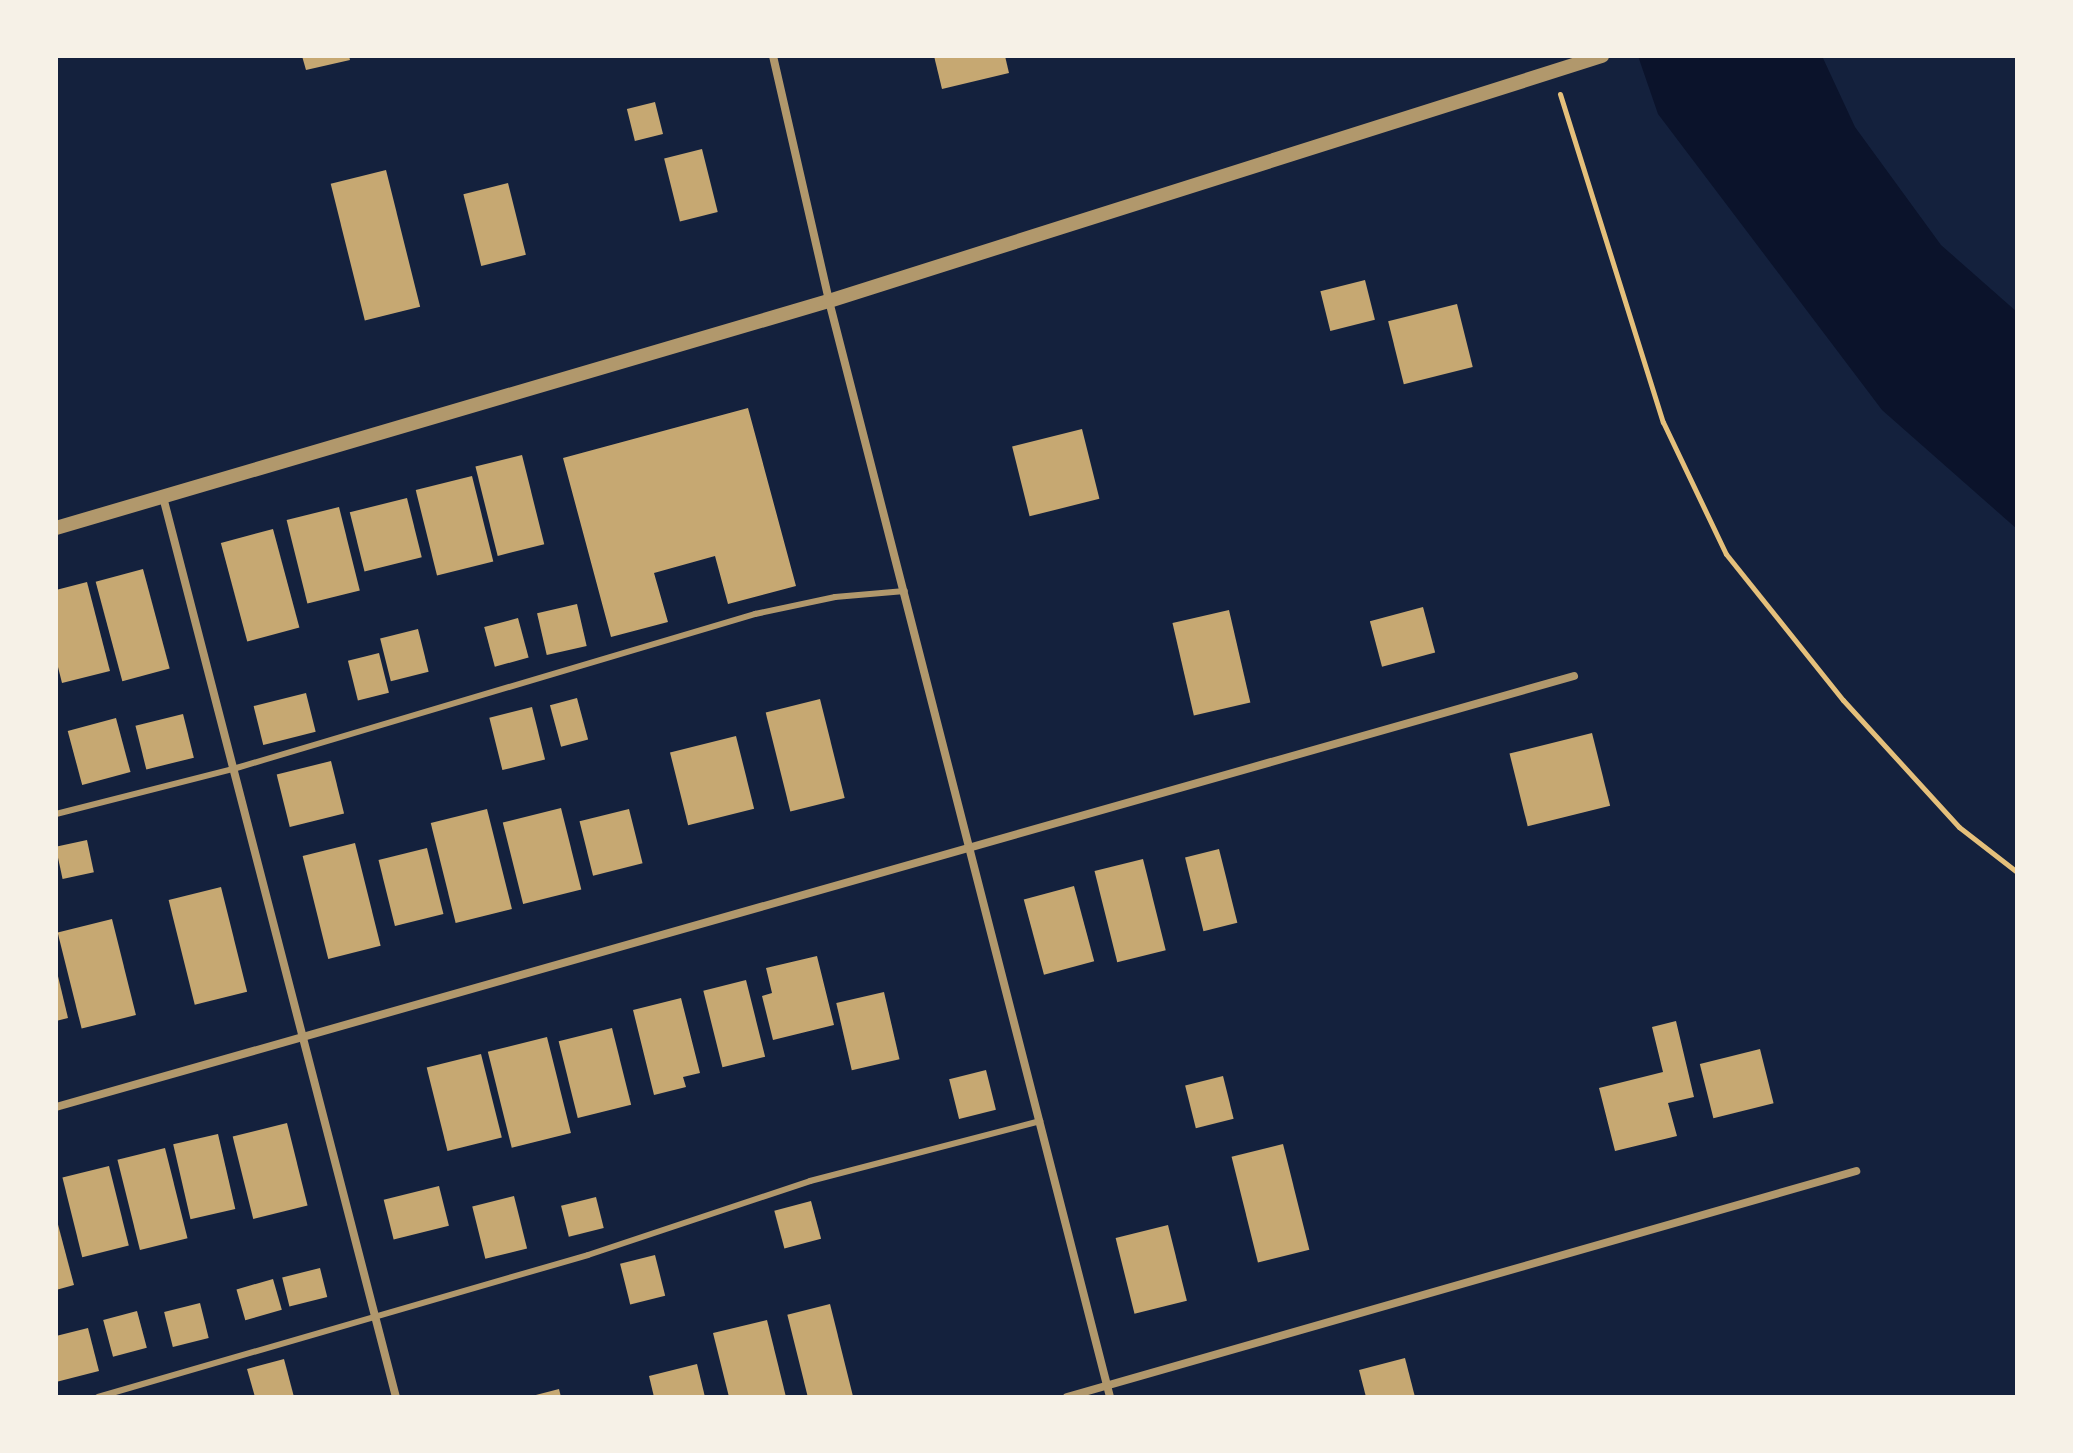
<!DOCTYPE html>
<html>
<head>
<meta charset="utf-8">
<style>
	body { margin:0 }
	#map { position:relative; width:2073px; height:1453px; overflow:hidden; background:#14213d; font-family:"Public Sans",sans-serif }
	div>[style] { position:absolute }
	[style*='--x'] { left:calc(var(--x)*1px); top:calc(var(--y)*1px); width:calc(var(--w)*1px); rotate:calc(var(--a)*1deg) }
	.water>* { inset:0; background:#0b132b }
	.building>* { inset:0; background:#c6a872; transform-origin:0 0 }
	.path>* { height:5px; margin:-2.5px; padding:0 2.5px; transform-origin:2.5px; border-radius:2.5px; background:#e5c07b }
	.service>* { height:6px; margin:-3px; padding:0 3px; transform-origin:3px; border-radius:3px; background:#b1986c }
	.minor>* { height:8px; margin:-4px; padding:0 4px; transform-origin:4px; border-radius:4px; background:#b1986c }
	.tertiary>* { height:14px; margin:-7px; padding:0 7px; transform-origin:7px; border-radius:7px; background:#b1986c }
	span { translate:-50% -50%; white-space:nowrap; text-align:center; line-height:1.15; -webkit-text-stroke:7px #f6f1e7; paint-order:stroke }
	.frame { position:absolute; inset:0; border:58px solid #f6f1e7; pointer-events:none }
</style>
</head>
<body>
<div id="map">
	<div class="water">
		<div style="clip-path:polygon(1638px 56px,1822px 56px,1855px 127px,1941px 245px,2017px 312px,2017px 529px,1882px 410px,1658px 114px)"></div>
	</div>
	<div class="building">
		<div style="clip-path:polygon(302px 56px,349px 56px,350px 60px,306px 70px)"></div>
		<div style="clip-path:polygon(934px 56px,1005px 56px,1009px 73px,942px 89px)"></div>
		<div style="left:655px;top:102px;width:33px;height:29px;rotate:76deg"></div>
		<div style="left:702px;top:149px;width:65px;height:39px;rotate:76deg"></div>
		<div style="left:386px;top:170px;width:141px;height:57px;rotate:76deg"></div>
		<div style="left:508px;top:183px;width:74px;height:46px;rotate:76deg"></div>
		<div style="left:1365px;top:280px;width:41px;height:46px;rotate:76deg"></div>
		<div style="left:1457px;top:304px;width:65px;height:71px;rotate:76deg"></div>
		<div style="clip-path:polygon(748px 408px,796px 586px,728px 604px,715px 556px,654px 573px,668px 622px,611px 637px,563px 458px)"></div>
		<div style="left:1082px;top:429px;width:72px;height:72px;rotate:76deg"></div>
		<div style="left:522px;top:455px;width:92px;height:48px;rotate:76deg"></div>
		<div style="left:472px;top:476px;width:88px;height:58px;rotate:76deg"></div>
		<div style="left:407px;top:498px;width:61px;height:59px;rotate:76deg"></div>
		<div style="left:339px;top:507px;width:86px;height:54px;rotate:76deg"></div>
		<div style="left:273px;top:529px;width:102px;height:54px;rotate:75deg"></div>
		<div style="left:143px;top:569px;width:103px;height:49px;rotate:75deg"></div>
		<div style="clip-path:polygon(87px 582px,110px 671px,62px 683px,56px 659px,56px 590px)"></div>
		<div style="left:577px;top:604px;width:43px;height:41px;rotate:77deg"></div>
		<div style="left:1423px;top:607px;width:47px;height:55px;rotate:75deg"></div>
		<div style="left:1229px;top:610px;width:95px;height:58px;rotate:77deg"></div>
		<div style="left:518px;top:618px;width:41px;height:35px;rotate:75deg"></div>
		<div style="left:418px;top:629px;width:44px;height:39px;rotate:76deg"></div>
		<div style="left:379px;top:653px;width:41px;height:32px;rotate:76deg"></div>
		<div style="left:306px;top:693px;width:40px;height:54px;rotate:76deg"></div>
		<div style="left:577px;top:698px;width:43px;height:28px;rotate:75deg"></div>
		<div style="left:820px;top:699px;width:102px;height:56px;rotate:76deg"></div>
		<div style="left:532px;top:707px;width:54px;height:44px;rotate:76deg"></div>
		<div style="left:183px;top:714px;width:45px;height:49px;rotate:76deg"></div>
		<div style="left:116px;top:718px;width:56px;height:50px;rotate:75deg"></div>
		<div style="left:1592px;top:733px;width:75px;height:85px;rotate:76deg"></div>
		<div style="left:736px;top:736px;width:75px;height:68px;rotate:76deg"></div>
		<div style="left:331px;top:761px;width:54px;height:56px;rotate:76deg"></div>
		<div style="left:561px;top:808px;width:84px;height:60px;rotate:76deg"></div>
		<div style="left:487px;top:809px;width:103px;height:58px;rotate:76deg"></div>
		<div style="left:629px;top:809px;width:56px;height:51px;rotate:76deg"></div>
		<div style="left:87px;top:840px;width:33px;height:32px;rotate:78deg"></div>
		<div style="left:355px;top:843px;width:106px;height:54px;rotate:76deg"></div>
		<div style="left:427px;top:848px;width:68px;height:50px;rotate:76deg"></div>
		<div style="left:1219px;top:849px;width:76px;height:35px;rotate:76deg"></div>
		<div style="left:1143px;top:859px;width:94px;height:50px;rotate:76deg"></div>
		<div style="left:1074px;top:886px;width:78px;height:52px;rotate:75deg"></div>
		<div style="left:221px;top:887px;width:108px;height:54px;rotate:76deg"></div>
		<div style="left:112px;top:919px;width:99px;height:56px;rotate:76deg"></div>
		<div style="clip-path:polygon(817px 956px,834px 1025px,773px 1040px,762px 996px,772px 993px,766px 968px)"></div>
		<div style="clip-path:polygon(57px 972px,68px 1018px,56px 1021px,56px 973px)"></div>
		<div style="left:746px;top:980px;width:79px;height:44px;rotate:76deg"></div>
		<div style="left:884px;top:992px;width:69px;height:49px;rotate:77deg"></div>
		<div style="clip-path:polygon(681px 998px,700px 1073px,683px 1077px,686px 1087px,654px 1095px,633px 1010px)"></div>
		<div style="clip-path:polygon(1676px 1021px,1694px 1097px,1668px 1103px,1677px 1136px,1615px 1151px,1599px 1088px,1663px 1072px,1652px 1027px)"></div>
		<div style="left:612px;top:1028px;width:79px;height:55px;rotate:76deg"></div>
		<div style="left:547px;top:1037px;width:99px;height:61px;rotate:76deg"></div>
		<div style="left:1760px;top:1049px;width:56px;height:62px;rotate:76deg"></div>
		<div style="left:481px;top:1054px;width:86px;height:56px;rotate:76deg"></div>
		<div style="left:986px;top:1070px;width:41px;height:38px;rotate:76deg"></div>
		<div style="left:1223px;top:1076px;width:44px;height:39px;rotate:76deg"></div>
		<div style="left:287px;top:1123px;width:85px;height:56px;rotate:76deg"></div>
		<div style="left:218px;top:1134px;width:77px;height:46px;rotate:77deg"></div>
		<div style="left:1283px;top:1144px;width:109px;height:53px;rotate:76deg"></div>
		<div style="left:165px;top:1148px;width:93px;height:49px;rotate:76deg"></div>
		<div style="left:109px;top:1166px;width:82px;height:48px;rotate:76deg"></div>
		<div style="left:439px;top:1186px;width:41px;height:57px;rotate:76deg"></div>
		<div style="left:514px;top:1196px;width:54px;height:43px;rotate:76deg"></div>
		<div style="left:596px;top:1197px;width:32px;height:36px;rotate:76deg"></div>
		<div style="left:811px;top:1201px;width:39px;height:38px;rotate:75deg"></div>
		<div style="clip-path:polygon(56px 1217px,74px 1285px,56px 1290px)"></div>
		<div style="left:1168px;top:1225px;width:78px;height:54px;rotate:76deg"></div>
		<div style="left:655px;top:1255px;width:42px;height:36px;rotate:76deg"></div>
		<div style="left:320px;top:1268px;width:30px;height:39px;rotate:76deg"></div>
		<div style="left:273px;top:1279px;width:32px;height:38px;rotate:74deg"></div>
		<div style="left:200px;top:1303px;width:36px;height:37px;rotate:76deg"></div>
		<div style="left:830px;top:1304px;width:96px;height:44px;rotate:76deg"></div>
		<div style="left:137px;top:1311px;width:38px;height:35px;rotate:75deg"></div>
		<div style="clip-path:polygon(767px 1320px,786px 1397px,729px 1397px,713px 1333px)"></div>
		<div style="clip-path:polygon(88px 1328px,99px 1371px,56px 1382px,56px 1336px)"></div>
		<div style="clip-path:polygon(1405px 1358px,1415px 1397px,1366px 1397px,1359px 1370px)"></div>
		<div style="clip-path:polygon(284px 1359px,294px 1397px,255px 1397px,247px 1369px)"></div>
		<div style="clip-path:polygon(697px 1364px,705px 1397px,654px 1397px,649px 1376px)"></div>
		<div style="clip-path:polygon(559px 1389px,561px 1397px,532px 1397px,532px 1396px)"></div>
	</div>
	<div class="path">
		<div style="--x:1560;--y:94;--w:344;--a:72.6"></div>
		<div style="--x:1663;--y:422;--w:146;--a:64.5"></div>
		<div style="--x:1726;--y:554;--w:187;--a:51.3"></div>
		<div style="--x:1843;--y:700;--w:172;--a:47.6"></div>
		<div style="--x:1959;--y:827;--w:73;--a:37.8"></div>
	</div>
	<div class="service">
		<div style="--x:56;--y:814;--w:183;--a:-14.3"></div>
		<div style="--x:233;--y:769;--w:545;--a:-16.54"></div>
		<div style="--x:755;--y:614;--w:82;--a:-12"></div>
		<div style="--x:835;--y:597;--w:70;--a:-4.9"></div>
		<div style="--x:98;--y:1397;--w:510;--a:-16.16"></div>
		<div style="--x:588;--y:1255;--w:234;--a:-18.4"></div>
		<div style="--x:810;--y:1181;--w:238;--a:-14.6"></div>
	</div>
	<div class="minor">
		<div style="--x:773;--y:56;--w:251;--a:77.1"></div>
		<div style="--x:829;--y:301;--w:1131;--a:75.62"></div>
		<div style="--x:163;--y:497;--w:930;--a:75.49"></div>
		<div style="--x:56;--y:1107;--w:1578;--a:-15.85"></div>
		<div style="--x:1067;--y:1397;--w:821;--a:-15.98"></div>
	</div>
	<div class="tertiary">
		<div style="--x:56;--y:528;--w:806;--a:-16.37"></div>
		<div style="--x:829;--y:301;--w:811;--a:-17.59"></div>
	</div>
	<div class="frame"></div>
</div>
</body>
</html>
